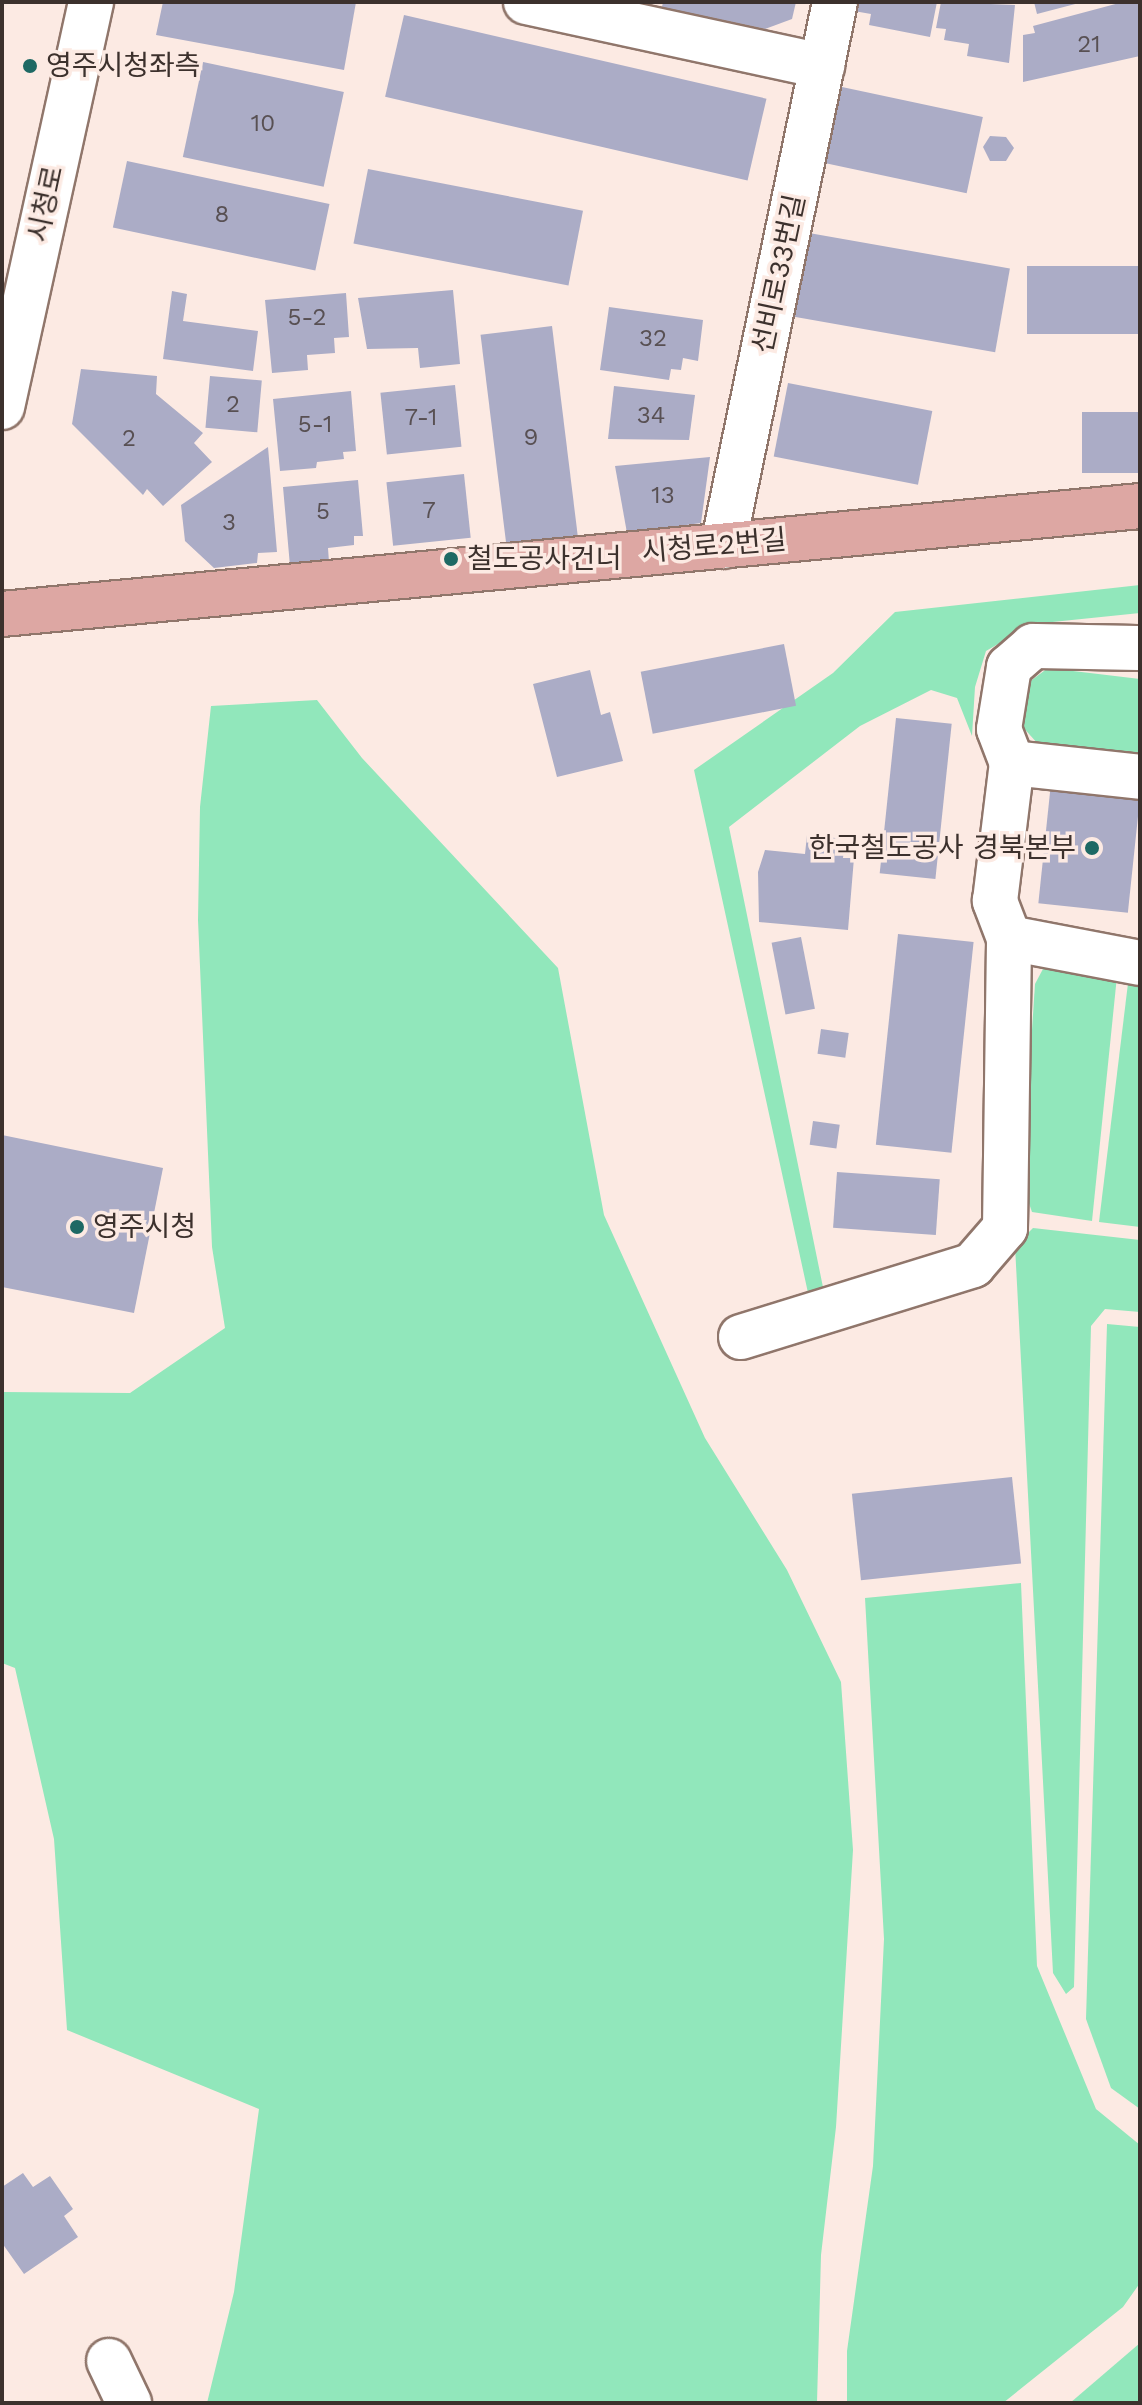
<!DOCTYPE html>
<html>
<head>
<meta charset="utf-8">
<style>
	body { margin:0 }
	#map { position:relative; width:1142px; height:2405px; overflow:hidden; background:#fceae3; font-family:"Work Sans","Noto Sans KR",sans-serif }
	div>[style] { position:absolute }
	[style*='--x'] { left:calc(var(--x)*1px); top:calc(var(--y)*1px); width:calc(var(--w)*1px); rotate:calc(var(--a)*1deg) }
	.green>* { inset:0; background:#91e7bb }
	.building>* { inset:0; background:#abacc6; transform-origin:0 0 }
	.roads { filter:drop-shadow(2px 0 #90766b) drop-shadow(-2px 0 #90766b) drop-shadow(0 2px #90766b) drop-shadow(0 -2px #90766b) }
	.minor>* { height:44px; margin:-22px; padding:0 22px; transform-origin:22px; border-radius:22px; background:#fff }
	.major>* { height:44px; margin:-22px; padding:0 22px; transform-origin:22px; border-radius:22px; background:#dda7a3 }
	.dots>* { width:22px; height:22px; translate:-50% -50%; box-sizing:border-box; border:4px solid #fceae3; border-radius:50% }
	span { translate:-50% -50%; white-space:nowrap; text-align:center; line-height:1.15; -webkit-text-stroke:7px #fceae3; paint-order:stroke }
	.number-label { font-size:24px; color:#585053 }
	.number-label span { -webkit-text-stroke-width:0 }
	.poi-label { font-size:28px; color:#3c312d }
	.left { translate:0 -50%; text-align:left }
	.right { translate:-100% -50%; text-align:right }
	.street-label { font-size:28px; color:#3c312d }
	.frame { position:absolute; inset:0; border:4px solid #3c312d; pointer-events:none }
</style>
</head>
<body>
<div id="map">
	<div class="green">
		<div style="clip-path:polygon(1140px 585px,1140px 613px,1033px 624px,986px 651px,975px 687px,972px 736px,957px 698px,931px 690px,860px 726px,729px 827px,825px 1297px,810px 1302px,694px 770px,833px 673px,895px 612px)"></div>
		<div style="clip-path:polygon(1048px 668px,1140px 679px,1140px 756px,1038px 744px,1021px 725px,1025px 685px)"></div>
		<div style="clip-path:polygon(317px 700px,362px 758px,558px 968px,604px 1215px,705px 1438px,787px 1570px,841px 1682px,853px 1850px,836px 2127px,821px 2255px,817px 2403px,207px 2403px,234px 2292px,259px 2109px,67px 2030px,54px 1839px,15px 1668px,2px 1663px,2px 1392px,130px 1393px,225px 1328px,212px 1247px,198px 920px,200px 807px,211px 706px)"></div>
		<div style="clip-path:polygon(1044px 967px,1117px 976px,1092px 1221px,1032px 1212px,1022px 1183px,1035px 984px)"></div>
		<div style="clip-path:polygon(1129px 975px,1140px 976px,1140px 1227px,1099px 1222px)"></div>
		<div style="clip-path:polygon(1033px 1228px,1140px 1240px,1140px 1312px,1105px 1309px,1091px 1326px,1074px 1987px,1066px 1994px,1053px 1973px,1015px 1246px)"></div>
		<div style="clip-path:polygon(1107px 1324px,1140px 1327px,1140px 2109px,1111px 2088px,1086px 2019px)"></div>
		<div style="clip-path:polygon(1021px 1583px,1037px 1966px,1096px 2109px,1140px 2145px,1140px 2283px,1123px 2307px,1003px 2403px,847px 2403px,847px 2351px,873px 2166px,884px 1939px,865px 1598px)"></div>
		<div style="clip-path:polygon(1140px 2343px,1140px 2403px,1070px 2403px)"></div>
	</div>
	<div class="building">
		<div style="clip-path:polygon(163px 2px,356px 2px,344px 70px,156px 35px)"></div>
		<div style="clip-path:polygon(663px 2px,796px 2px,792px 19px,765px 29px,662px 7px)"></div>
		<div style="clip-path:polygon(849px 2px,937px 2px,930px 37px,869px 25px,871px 14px,848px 10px)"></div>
		<div style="clip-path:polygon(941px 2px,1015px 5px,1009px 63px,967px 56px,969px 44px,944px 40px,946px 29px,936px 28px)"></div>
		<div style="clip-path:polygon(1034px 2px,1079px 2px,1079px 3px,1037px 14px)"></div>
		<div style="clip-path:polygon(1123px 2px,1140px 2px,1140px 56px,1023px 82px,1023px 35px,1035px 33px,1033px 26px)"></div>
		<div style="left:404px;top:15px;width:372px;height:84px;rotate:13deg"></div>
		<div style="left:203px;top:62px;width:144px;height:97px;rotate:12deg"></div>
		<div style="left:842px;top:87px;width:144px;height:78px;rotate:12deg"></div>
		<div style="clip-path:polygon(990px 136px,1006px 137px,1014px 148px,1006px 161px,990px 161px,983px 147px)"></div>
		<div style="left:127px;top:161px;width:207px;height:68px;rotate:12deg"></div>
		<div style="left:368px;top:169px;width:219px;height:76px;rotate:11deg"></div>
		<div style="left:809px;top:233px;width:204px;height:85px;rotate:10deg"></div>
		<div style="left:1140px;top:266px;width:68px;height:113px;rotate:90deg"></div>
		<div style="clip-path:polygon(453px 290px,460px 364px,420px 368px,418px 348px,367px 349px,358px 298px)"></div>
		<div style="clip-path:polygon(172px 291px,187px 294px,183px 321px,258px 331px,253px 371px,163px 359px)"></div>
		<div style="clip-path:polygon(346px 293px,349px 337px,334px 338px,335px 353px,307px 355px,308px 370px,272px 373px,265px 300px)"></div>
		<div style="clip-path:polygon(609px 307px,703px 320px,698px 361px,683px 358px,681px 370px,671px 369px,669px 380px,600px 370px)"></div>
		<div style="left:552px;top:326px;width:216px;height:72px;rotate:83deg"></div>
		<div style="clip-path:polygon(81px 369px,157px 376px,156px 394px,203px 433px,194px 443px,212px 462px,163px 506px,147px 489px,143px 495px,72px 424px)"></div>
		<div style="left:210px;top:376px;width:52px;height:52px;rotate:5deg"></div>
		<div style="left:788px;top:383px;width:147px;height:75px;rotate:11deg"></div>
		<div style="left:455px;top:385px;width:62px;height:75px;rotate:84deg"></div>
		<div style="clip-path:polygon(614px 386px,695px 395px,689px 440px,608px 439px)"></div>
		<div style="clip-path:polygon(351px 391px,356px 451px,343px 452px,344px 459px,317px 462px,316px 468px,280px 471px,273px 399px)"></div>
		<div style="left:1140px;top:412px;width:61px;height:58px;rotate:90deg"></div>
		<div style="clip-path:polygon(268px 447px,277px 552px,258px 553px,257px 563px,214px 568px,185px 541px,181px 505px)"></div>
		<div style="clip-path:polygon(710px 457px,701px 523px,627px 533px,615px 466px)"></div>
		<div style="left:464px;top:474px;width:64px;height:78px;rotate:84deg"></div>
		<div style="clip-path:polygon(358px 480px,363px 536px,354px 536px,354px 545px,328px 548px,329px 562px,290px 566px,283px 487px)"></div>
		<div style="left:784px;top:644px;width:63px;height:146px;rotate:79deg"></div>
		<div style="clip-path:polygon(590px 670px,601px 715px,610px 712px,623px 761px,557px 777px,533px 684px)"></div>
		<div style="left:896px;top:718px;width:56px;height:156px;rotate:6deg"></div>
		<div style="left:1051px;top:783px;width:90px;height:121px;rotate:6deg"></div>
		<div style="clip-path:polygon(807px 835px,845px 839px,843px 858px,854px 858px,848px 930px,759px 922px,758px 872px,765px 850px,805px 854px)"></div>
		<div style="left:898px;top:934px;width:76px;height:212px;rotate:6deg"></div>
		<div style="left:801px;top:937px;width:73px;height:30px;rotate:79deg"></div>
		<div style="left:821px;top:1029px;width:28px;height:25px;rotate:8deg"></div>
		<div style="left:813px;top:1121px;width:27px;height:24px;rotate:8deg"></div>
		<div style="clip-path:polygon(2px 1135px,163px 1168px,134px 1313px,2px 1287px)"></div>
		<div style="left:837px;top:1172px;width:103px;height:56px;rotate:4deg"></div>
		<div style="left:1012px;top:1477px;width:87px;height:161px;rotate:84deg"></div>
		<div style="clip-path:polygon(23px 2173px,33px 2187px,50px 2176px,73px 2209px,64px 2216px,78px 2237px,24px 2274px,2px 2243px,2px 2187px)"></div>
	</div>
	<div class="roads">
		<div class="minor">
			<div style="--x:526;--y:2;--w:303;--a:12.2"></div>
			<div style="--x:2;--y:407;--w:415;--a:-77.6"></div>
			<div style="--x:723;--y:546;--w:555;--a:-78.37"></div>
			<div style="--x:1012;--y:763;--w:129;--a:6.2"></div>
			<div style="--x:1009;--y:938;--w:133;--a:10.8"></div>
			<div style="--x:741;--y:1337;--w:243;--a:-17.2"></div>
			<div style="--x:973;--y:1265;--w:49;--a:-49.1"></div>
			<div style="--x:1005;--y:1228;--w:290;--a:-89.2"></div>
			<div style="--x:1009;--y:938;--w:40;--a:-111"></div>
			<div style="--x:995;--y:901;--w:139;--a:-83"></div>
			<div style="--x:1012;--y:763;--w:36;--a:-111"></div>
			<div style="--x:999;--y:729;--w:63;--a:-80.8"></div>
			<div style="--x:1009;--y:667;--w:32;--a:-41"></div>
			<div style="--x:1033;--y:646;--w:107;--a:1.1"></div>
			<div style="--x:109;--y:2361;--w:47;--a:64.5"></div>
		</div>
		<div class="major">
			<div style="--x:2;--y:614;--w:1143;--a:-5.42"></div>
		</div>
	</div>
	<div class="dots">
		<div style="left:30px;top:66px;background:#1e6964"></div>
		<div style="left:451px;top:559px;background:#1e6964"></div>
		<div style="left:1092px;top:848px;background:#1e6964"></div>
		<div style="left:77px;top:1227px;background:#1e6964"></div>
	</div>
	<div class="number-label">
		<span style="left:1089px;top:45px">21</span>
		<span style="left:263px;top:124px">10</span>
		<span style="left:222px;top:215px">8</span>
		<span style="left:307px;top:318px">5-2</span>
		<span style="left:653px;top:339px">32</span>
		<span style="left:233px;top:405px">2</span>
		<span style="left:651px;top:416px">34</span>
		<span style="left:421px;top:418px">7-1</span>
		<span style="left:315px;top:425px">5-1</span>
		<span style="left:531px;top:438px">9</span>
		<span style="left:129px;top:439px">2</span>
		<span style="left:663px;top:496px">13</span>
		<span style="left:429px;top:511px">7</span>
		<span style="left:323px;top:512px">5</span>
		<span style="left:229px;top:523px">3</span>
	</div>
	<div class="poi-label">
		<span class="left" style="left:46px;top:66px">영주시청좌측</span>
		<span class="left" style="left:467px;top:559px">철도공사건너</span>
		<span class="right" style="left:1076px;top:848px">한국철도공사 경북본부</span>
		<span class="left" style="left:93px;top:1227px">영주시청</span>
	</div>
	<div class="street-label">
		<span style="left:46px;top:204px;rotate:-78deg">시청로</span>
		<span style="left:779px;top:274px;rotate:-78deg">선비로33번길</span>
		<span style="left:714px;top:546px;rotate:-5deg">시청로2번길</span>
	</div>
	<div class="frame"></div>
</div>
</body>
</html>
